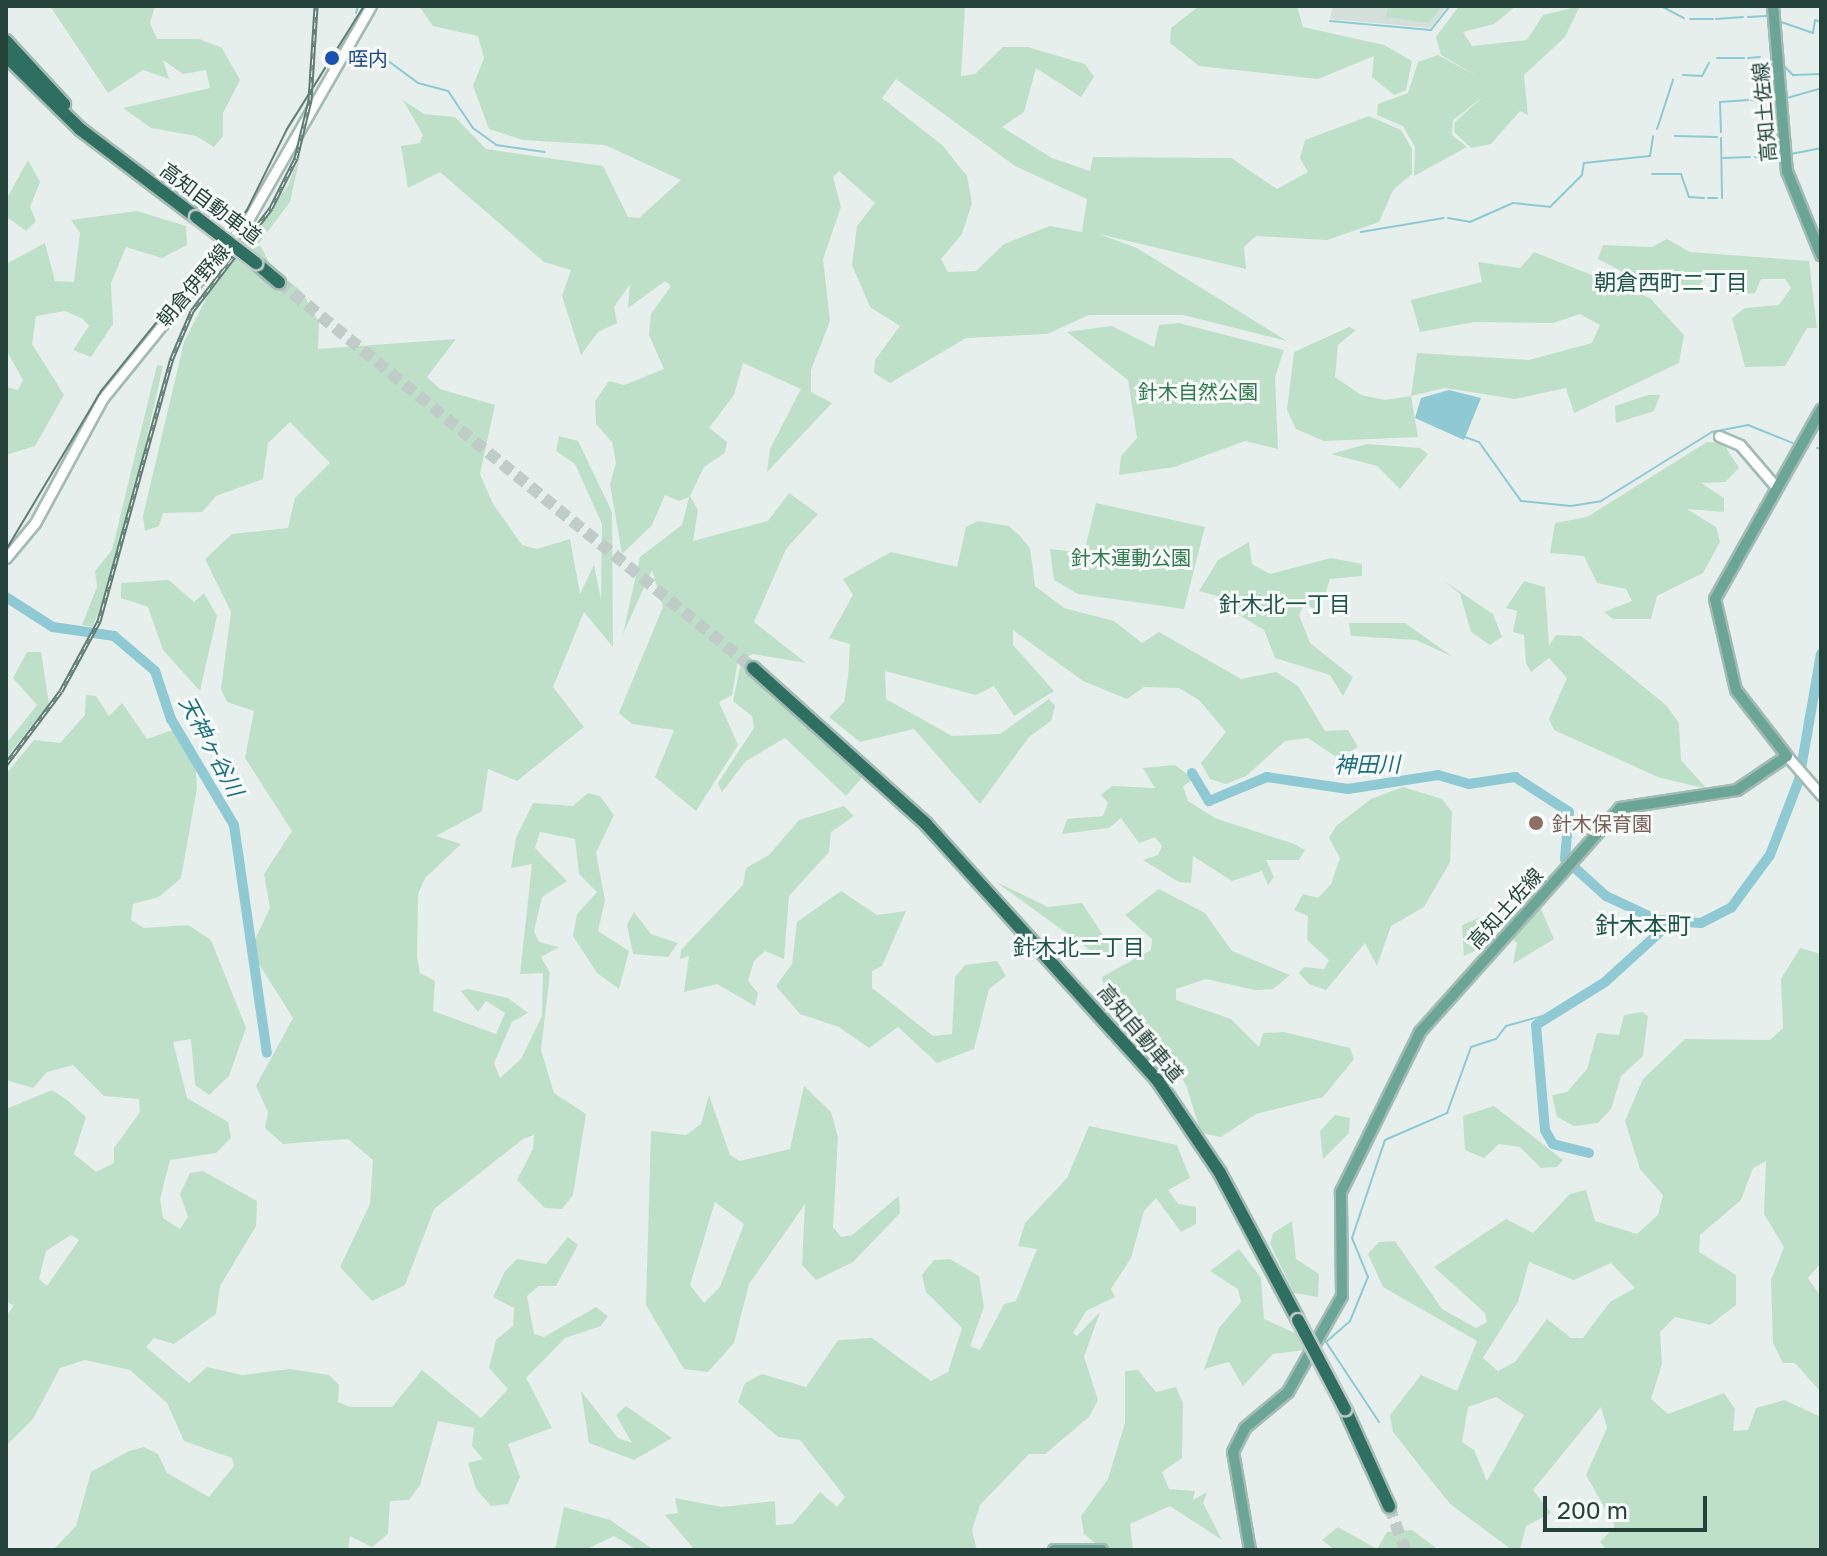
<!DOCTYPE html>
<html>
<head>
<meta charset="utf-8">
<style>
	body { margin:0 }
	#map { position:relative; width:1827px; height:1556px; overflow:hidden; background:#e6efeb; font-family:"Golos Text","Noto Sans JP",sans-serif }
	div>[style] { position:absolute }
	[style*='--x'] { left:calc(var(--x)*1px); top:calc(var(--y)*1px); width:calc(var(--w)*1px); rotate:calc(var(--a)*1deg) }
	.built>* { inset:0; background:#d4dfda }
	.green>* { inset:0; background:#bfe0c8 }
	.water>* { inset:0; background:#8ec9d4 }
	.stream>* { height:2px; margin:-1px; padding:0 1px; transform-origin:1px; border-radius:1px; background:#8ec9d4 }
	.river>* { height:10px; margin:-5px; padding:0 5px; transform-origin:5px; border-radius:5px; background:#8ec9d4 }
	.highway-tunnel>* { height:12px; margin-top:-6px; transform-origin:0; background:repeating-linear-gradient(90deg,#bfccc8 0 12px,transparent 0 18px) }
	.roads { filter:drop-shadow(2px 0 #a4bbb3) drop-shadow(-2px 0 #a4bbb3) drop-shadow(0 2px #a4bbb3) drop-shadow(0 -2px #a4bbb3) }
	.secondary>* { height:9px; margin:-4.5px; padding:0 4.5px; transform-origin:4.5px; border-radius:4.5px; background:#fff }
	.primary>* { height:10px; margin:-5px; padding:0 5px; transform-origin:5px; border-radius:5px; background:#6aa596 }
	.highway>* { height:12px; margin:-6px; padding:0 6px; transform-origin:6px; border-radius:6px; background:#2f6f62 }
	.tram>* { height:2px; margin:-1px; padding:0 1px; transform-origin:1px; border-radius:1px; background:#5f7d75 }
	.rail>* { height:5px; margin-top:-2.5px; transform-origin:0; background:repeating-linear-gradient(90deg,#f7fbf9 0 6px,#5f7d75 0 12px); box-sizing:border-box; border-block:2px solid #5f7d75 }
	.bridges { filter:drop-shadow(2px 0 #c2cac8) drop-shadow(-2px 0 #c2cac8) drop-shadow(0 2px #c2cac8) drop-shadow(0 -2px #c2cac8) }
	.highway-bridge>* { height:12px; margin:-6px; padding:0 6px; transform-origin:6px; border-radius:6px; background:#2f6f62 }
	.dots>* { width:22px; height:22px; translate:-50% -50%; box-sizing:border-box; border:4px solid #f7fbf9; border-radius:50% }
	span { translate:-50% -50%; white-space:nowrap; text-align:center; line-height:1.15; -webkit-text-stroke:6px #f7fbf9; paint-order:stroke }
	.transit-label { font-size:20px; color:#164399 }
	.left { translate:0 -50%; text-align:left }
	.street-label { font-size:20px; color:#24423a }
	.park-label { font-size:20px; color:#2d7a4b }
	.education-label { font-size:20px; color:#785e54 }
	.neighbourhood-label { font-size:22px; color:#1f5548 }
	.water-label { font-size:22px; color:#1c6f80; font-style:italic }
	.quarter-label { font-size:24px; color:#1f5548 }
	.frame { position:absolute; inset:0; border:8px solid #24423a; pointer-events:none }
	.scale { position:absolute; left:1543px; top:1496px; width:164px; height:36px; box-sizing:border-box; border:4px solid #24423a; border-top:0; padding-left:10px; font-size:24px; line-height:28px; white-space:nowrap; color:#24423a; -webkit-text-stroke:6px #f7fbf9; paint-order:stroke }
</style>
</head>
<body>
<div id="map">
	<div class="built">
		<div style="clip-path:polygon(1333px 6px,1447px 6px,1431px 28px,1330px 19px)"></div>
	</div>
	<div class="green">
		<div style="clip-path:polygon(50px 6px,155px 6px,150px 23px,157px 39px,199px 39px,222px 48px,240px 80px,223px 113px,223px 136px,214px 147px,196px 136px,151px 128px,123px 108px,210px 88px,206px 70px,183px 74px,163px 60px,169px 79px,143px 70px,108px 93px)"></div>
		<div style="clip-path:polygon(evenodd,419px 6px,965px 6px,961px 76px,975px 74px,1003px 47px,1028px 47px,1085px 64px,1094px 77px,1081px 97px,1036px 68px,1024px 112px,1002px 127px,1052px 158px,1090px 171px,1093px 157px,1231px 158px,1277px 189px,1308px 172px,1300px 158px,1305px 140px,1369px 116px,1401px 130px,1412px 149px,1412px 174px,1393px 190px,1379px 222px,1327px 240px,1256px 236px,1244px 247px,1246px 269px,1099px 234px,1137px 248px,1287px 341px,1183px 315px,1089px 315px,1047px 334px,966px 338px,890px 383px,874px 373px,875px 360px,900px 326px,870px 307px,852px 265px,857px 226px,875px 203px,839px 171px,833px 177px,841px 207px,823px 259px,830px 321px,811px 370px,811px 392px,832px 403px,767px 472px,770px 449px,801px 389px,743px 363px,734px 395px,709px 428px,727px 442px,725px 453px,704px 467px,690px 496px,698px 510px,693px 541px,768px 521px,789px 493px,818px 514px,786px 549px,754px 622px,806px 663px,753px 654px,738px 660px,732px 695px,719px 702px,738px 745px,696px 811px,655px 777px,674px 730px,632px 724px,619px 713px,663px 607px,652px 570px,623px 634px,640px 557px,682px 525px,689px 497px,679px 501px,665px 495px,652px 525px,622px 554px,610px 484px,616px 463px,612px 442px,596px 424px,595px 401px,609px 381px,624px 385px,664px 369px,649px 335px,651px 314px,671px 286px,665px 281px,628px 308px,630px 284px,614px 307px,617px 323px,598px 332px,581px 355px,562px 296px,571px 270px,544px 262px,440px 172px,408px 188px,401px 146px,420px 143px,423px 135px,403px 100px,424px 114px,455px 117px,486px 149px,603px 166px,628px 217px,639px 218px,681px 180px,605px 145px,523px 140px,489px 129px,473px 86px,484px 58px,478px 36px,433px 26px,419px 6px,896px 79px,1015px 166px,1087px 199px,1082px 232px,1050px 226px,1004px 244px,976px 271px,948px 272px,941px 259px,962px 234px,972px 203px,967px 176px,942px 145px,882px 98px,896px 79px)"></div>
		<div style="clip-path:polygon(1199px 6px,1297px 6px,1303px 27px,1384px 45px,1412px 61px,1406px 90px,1394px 95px,1372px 77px,1374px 56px,1318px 79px,1199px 66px,1170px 43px,1171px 28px)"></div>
		<div style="clip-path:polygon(1388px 6px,1442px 6px,1429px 23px,1386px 17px)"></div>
		<div style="clip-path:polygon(1459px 6px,1516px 6px,1494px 24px,1463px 32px,1472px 46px,1527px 40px,1543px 15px,1580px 6px,1565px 37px,1524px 75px,1528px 115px,1520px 111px,1491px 144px,1471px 148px,1454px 132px,1455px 122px,1484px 96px,1453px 120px,1452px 135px,1467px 147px,1414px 176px,1415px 147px,1403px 126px,1377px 115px,1378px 104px,1408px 93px,1418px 62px,1438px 55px,1477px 76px,1441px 55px,1436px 37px)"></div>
		<div style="clip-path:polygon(301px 152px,290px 202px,259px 243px,271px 266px,302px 292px,319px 322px,318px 349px,456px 339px,427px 377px,440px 389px,495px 405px,480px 474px,493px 504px,522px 545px,537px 549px,570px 539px,580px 594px,594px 565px,601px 599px,602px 524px,575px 464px,556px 451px,559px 436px,578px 441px,612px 512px,613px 647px,584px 612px,553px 687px,584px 727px,517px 781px,488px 769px,482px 811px,436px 836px,461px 844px,425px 878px,418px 894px,417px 957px,420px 973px,435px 981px,433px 1011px,496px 1034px,505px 1013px,486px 1001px,478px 1012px,461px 991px,468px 989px,508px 998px,528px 1013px,512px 1022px,494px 1063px,500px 1078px,521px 1059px,542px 1016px,543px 973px,520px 974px,532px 864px,511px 868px,516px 838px,533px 803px,573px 806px,588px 793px,600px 796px,614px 815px,596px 853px,605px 900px,598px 931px,629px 951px,619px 989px,597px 973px,573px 936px,577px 914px,597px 892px,579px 874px,575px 839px,540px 832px,535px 848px,567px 881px,542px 897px,534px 931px,539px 942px,559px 947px,541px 957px,550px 973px,541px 1050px,554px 1093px,586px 1114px,573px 1195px,562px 1209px,545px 1208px,517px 1180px,533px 1149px,534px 1135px,523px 1139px,434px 1209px,405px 1285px,372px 1301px,340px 1267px,370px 1204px,373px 1160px,348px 1139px,283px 1144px,265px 1128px,268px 1112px,256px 1086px,293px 1018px,250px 950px,270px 908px,264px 874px,292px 831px,245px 758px,254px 711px,227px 702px,221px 689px,231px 612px,205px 559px,232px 534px,288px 528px,295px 498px,330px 463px,290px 422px,268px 443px,263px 479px,216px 496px,202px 512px,163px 513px,159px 526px,145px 531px,143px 516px,184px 342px,209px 293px,288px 186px)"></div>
		<div style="clip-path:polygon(28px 160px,40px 182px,30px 207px,36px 221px,26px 231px,6px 216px,6px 200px)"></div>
		<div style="clip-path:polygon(137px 211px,186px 226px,187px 245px,162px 258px,126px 247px,111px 283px,113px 324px,91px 357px,73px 350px,89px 326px,83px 319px,65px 311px,36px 316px,32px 344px,64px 395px,35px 446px,6px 455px,6px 387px,18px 390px,23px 380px,6px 350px,6px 264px,45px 243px,55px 281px,74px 282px,80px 233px,71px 220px)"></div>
		<div style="clip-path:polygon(1667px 239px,1690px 252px,1809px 261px,1817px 328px,1807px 328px,1785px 366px,1745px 367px,1732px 318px,1745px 308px,1779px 305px,1791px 288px,1785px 279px,1761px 279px,1755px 293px,1736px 295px,1734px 274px,1712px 272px,1697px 287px,1662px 292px,1598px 259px,1603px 245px,1652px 247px)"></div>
		<div style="clip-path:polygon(1534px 252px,1650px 298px,1684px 335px,1679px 363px,1574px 413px,1566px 388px,1515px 399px,1445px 388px,1411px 396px,1418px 437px,1324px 441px,1296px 429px,1287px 410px,1294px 352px,1349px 327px,1356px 330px,1338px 345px,1335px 377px,1361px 395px,1385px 400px,1411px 396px,1417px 353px,1529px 360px,1592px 343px,1600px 325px,1580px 314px,1553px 323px,1474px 322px,1420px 332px,1411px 300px,1482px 282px,1478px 262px,1520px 268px)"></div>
		<div style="clip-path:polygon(1179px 323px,1284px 350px,1275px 377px,1278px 449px,1245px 441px,1174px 467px,1119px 475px,1121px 456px,1137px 438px,1128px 380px,1067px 332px,1112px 326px,1154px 347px,1159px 325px)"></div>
		<div style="clip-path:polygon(157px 365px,163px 366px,122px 547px,93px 627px,82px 625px,97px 587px,95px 571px,112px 550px)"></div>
		<div style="clip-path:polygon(1648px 395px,1660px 395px,1654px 411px,1616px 423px,1615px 406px)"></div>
		<div style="clip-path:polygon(1707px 442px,1723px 443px,1739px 468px,1725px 482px,1701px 483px,1724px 498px,1724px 512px,1687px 509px,1716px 527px,1720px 542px,1703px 573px,1657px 596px,1651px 619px,1613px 619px,1604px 612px,1632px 601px,1626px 589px,1597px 583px,1584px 556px,1550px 553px,1555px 523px,1587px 517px)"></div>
		<div style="clip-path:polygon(1367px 444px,1420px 448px,1428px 454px,1400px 489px,1377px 466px,1331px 454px)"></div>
		<div style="clip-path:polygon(1096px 503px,1205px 527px,1184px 609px,1078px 594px,1054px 580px,1050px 549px,1084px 553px)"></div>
		<div style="clip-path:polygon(978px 521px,1009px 526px,1020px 536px,1030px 548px,1035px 586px,1064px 608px,1114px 621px,1142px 643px,1159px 632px,1241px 679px,1276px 672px,1298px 686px,1325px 731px,1348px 730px,1358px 747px,1338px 758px,1308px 738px,1285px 741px,1246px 776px,1226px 784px,1210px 779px,1201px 763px,1226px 732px,1199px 700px,1179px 688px,1144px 687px,1127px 699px,1083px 681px,1013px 630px,1013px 645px,1054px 691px,1014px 716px,994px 686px,976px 695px,885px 671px,886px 699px,952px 736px,1000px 734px,1049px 699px,1055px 706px,1051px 721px,1029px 737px,980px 804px,914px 729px,860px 742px,829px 717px,844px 702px,848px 677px,850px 644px,829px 638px,853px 595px,843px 579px,891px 552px,957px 567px,966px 527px)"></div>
		<div style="clip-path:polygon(1249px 542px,1252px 564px,1270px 574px,1331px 558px,1362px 564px,1362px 576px,1330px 579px,1320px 611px,1304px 604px,1299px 615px,1310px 643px,1353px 677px,1343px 696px,1330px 675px,1275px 658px,1264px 630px,1236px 613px,1228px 599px,1199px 591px,1218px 560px)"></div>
		<div style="clip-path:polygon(169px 580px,194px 602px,204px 593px,217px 616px,200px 691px,163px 650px,148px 607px,121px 598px,121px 583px)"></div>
		<div style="clip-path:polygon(1444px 581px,1493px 614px,1502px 637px,1490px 645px,1471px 632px,1460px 594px)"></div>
		<div style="clip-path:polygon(1524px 581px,1545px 587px,1549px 646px,1556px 635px,1581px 636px,1666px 705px,1679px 723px,1681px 760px,1707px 789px,1658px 777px,1554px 730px,1549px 719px,1567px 678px,1549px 658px,1531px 672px,1526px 663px,1524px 635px,1513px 632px,1517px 611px,1506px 608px)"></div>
		<div style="clip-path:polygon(1349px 623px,1405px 623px,1453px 657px,1416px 640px,1351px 636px)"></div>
		<div style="clip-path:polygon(27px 652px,41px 652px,49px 704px,6px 758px,6px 744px,37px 705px,13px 678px)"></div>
		<div style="clip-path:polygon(741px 663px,865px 774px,846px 796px,785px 738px,746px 761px,722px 792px,718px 783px,754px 728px,752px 716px,733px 701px)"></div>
		<div style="clip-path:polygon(evenodd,86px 695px,96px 696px,109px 716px,122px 703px,147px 739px,173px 730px,195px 760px,197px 788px,181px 878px,159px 897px,133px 904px,131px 920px,144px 928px,188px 925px,211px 940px,246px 1028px,229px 1076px,209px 1095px,195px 1085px,191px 1039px,173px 1042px,187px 1098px,228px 1122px,231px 1138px,216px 1153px,170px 1160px,160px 1199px,163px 1218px,180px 1229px,188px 1217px,180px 1194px,190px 1173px,203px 1171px,257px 1201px,256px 1226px,220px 1286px,216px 1314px,174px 1344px,154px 1338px,146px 1347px,189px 1383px,207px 1367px,242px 1375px,290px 1369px,329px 1375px,339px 1385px,338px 1402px,350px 1407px,392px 1407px,422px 1370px,481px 1418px,508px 1389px,489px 1368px,496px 1340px,513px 1326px,514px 1308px,493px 1297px,505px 1271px,517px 1259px,546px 1264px,568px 1237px,578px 1245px,556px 1286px,539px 1286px,527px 1296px,534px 1334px,544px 1337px,596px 1307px,608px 1316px,601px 1326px,565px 1338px,526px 1378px,552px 1428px,508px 1444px,520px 1477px,508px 1504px,491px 1506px,476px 1489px,468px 1463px,483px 1459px,472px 1446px,474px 1428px,438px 1421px,420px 1485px,409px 1500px,390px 1501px,388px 1534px,372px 1547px,350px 1536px,348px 1550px,53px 1550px,76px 1526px,91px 1472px,129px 1451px,144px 1447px,158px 1454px,167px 1473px,209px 1497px,234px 1466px,232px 1458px,184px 1441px,167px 1403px,130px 1370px,85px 1360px,60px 1368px,33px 1419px,6px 1446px,6px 1316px,14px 1306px,6px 1301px,6px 1109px,52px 1090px,67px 1100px,86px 1117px,74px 1154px,96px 1172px,114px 1163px,114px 1148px,140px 1112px,139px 1099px,104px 1096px,73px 1065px,47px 1072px,33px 1088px,6px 1080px,6px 774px,34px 740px,60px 743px,85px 715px,86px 695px,71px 1235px,79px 1240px,47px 1286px,39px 1279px,46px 1251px,71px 1235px)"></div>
		<div style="clip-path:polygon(1175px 765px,1194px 779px,1183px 786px,1188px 801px,1215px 818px,1294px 844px,1305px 850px,1299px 860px,1266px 860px,1274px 877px,1268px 885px,1262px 871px,1232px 881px,1193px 856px,1191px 883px,1179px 882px,1143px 860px,1158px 855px,1162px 846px,1155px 837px,1139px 843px,1121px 818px,1109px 828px,1062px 834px,1067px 819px,1103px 816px,1108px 803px,1101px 795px,1112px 786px,1155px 788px,1143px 768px)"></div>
		<div style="clip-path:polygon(1403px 787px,1442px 799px,1452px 812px,1450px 862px,1424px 907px,1391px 926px,1377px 966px,1365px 943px,1326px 990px,1309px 984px,1299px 973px,1304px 967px,1324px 969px,1329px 960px,1307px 940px,1308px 916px,1294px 910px,1303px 894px,1318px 898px,1331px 884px,1340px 858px,1329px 838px,1336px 826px,1371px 799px)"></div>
		<div style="clip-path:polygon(844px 806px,854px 816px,831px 832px,829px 852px,789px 896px,784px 959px,765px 951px,754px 961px,748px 981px,758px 993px,755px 1006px,717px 984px,684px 992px,689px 956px,680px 959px,681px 950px,743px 885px,746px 868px,769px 855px,799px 820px)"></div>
		<div style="clip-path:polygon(996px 882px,1048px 907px,1082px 903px,1112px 949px,1101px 958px)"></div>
		<div style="clip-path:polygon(1159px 889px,1205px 913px,1232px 951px,1290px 975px,1273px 989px,1255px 990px,1206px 979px,1176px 989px,1176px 1000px,1231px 1019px,1259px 1047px,1263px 1033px,1284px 1032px,1350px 1048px,1354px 1059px,1323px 1097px,1256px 1114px,1221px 1137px,1201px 1133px,1186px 1085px,1171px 1062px,1131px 1038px,1108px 1006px,1102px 977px,1151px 950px,1152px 939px,1125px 915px)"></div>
		<div style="clip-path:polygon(841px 891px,877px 915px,906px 911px,882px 966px,872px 971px,872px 988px,933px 1036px,952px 1034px,955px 977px,965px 965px,997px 961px,1006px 976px,989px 989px,974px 1049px,937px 1063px,898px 1027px,869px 1048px,839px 1027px,800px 1014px,776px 986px,792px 964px,797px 922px)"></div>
		<div style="clip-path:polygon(1538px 902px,1554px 939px,1513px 964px,1517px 943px,1509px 936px)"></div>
		<div style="clip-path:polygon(634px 912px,651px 934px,678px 943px,668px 957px,633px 954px,627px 925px)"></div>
		<div style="clip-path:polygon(1486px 915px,1478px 949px,1464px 956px,1462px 925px)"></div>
		<div style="clip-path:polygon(evenodd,1800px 948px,1821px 954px,1821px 1263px,1808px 1278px,1821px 1297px,1821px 1392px,1795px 1363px,1783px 1363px,1773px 1343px,1771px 1280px,1784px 1247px,1764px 1214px,1766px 1161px,1753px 1168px,1741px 1200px,1700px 1235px,1699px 1252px,1736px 1275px,1736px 1305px,1710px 1325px,1675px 1317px,1660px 1332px,1662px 1364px,1651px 1399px,1668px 1414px,1724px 1393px,1735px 1409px,1733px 1431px,1748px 1430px,1756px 1408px,1784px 1400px,1821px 1417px,1821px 1550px,1607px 1550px,1600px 1542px,1615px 1526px,1586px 1475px,1607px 1428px,1601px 1407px,1533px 1490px,1551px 1513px,1526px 1526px,1520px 1550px,1512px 1550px,1450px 1504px,1393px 1432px,1390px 1415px,1421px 1375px,1457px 1391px,1477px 1341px,1383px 1287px,1368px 1254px,1379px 1242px,1395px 1241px,1442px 1309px,1476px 1328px,1487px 1322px,1485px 1313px,1434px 1267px,1506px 1219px,1533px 1233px,1570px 1194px,1586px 1190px,1595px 1221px,1637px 1234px,1658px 1215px,1663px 1195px,1640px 1169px,1625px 1121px,1643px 1079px,1685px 1039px,1770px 1040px,1783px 1028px,1781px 979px,1800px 948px,1529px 1262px,1574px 1280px,1611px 1263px,1635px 1288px,1610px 1302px,1583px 1338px,1571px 1338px,1547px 1319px,1515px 1362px,1498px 1371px,1483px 1358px,1518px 1302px,1529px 1262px,1800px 948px,1496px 1397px,1524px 1415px,1487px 1481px,1474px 1450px,1462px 1442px,1468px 1407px,1496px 1397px)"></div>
		<div style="clip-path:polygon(1642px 1012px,1648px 1016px,1643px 1056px,1621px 1076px,1611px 1109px,1598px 1123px,1574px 1126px,1557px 1117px,1552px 1095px,1567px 1092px,1587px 1069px,1597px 1033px,1619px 1035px,1624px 1015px)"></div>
		<div style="clip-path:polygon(evenodd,804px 1086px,831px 1112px,838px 1137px,833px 1227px,841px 1237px,852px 1235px,899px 1196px,900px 1213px,853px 1262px,816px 1280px,802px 1265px,805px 1204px,749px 1284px,734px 1343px,708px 1372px,684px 1369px,646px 1305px,651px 1131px,686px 1135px,701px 1124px,709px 1095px,730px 1155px,740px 1161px,790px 1149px,804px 1086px,715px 1202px,744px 1224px,720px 1287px,704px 1303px,690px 1285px,715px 1202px)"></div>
		<div style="clip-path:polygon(1494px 1106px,1563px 1160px,1557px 1167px,1541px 1168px,1520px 1147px,1499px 1144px,1484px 1158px,1465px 1150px,1463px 1116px)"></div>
		<div style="clip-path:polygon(1335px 1115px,1350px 1118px,1349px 1133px,1323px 1159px,1320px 1131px)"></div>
		<div style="clip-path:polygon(1089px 1126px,1177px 1145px,1190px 1178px,1168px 1190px,1178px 1204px,1196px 1207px,1196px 1224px,1181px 1232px,1156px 1198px,1144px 1211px,1131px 1258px,1111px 1289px,1115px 1297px,1086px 1311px,1073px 1333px,1077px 1336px,1100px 1312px,1084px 1357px,1098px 1400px,1089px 1417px,1045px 1454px,1029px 1454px,980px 1505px,972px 1530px,977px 1550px,694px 1549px,665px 1515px,678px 1513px,675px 1498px,722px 1507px,775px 1501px,776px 1525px,793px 1524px,820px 1492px,837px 1507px,845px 1497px,800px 1440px,778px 1437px,738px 1402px,745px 1383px,762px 1374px,806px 1387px,838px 1340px,872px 1338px,931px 1381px,948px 1372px,962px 1328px,926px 1292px,922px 1275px,934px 1260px,950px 1259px,979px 1276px,984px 1307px,970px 1346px,980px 1350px,1004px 1304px,1016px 1301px,1037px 1249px,1018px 1246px,1025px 1223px,1067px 1178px)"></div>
		<div style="clip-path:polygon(1292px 1221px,1296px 1259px,1319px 1274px,1318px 1297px,1294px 1293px,1270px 1244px,1273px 1233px)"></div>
		<div style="clip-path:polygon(1239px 1249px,1261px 1278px,1264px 1319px,1295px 1333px,1305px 1350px,1273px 1354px,1243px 1386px,1229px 1362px,1204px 1369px,1219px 1328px,1241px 1302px,1238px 1289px,1210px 1271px)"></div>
		<div style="clip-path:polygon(1138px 1370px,1156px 1392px,1176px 1387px,1183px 1403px,1182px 1458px,1162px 1472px,1169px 1489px,1195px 1491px,1193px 1500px,1207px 1492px,1203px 1503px,1222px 1540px,1170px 1506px,1130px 1524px,1133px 1550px,1104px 1550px,1084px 1534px,1081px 1516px,1108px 1479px,1125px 1423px,1125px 1371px)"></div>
		<div style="clip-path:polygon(581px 1391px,618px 1438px,632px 1443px,616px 1415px,626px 1406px,672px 1438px,634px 1460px,589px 1443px)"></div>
		<div style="clip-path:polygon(564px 1507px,610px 1520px,654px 1550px,637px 1550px,614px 1536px,585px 1550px,555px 1550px)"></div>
		<div style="clip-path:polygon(1338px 1527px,1377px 1549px,1387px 1532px,1412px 1530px,1439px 1550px,1335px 1550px,1322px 1540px)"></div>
	</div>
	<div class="water">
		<div style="clip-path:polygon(1449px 390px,1481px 398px,1464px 440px,1415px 418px,1421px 398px)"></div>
	</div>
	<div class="stream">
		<div style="--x:1661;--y:6;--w:26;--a:28"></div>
		<div style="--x:356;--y:13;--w:7;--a:-74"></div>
		<div style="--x:1748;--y:17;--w:18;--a:-3"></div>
		<div style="--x:1690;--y:19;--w:23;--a:0"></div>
		<div style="--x:1716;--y:19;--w:27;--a:-4"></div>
		<div style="--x:1330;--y:21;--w:101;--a:5.1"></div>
		<div style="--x:1431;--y:30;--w:31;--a:-52"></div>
		<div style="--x:1781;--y:22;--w:34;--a:19"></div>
		<div style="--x:1813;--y:33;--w:13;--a:-81"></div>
		<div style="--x:1815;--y:20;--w:6;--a:18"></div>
		<div style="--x:376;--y:52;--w:52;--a:36.4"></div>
		<div style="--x:418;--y:83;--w:31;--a:15"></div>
		<div style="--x:448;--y:91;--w:45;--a:56"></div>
		<div style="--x:473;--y:128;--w:29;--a:36"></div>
		<div style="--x:496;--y:145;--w:49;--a:8.3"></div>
		<div style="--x:1717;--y:58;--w:27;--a:0"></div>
		<div style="--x:1748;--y:58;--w:12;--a:-5"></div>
		<div style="--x:1784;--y:66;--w:13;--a:45"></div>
		<div style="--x:1793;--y:75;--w:28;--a:-2"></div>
		<div style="--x:1683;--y:75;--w:19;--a:3"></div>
		<div style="--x:1702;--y:76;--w:15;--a:-62"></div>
		<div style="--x:1787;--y:98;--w:35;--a:-16"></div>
		<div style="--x:1751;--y:100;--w:21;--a:-3"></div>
		<div style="--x:1657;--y:129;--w:52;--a:-71.9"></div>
		<div style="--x:1721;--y:132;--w:30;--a:-92"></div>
		<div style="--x:1720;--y:102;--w:28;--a:-4"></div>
		<div style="--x:1675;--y:136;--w:42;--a:1.4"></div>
		<div style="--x:1721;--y:138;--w:60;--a:89"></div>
		<div style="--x:1791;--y:154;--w:31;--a:-11"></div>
		<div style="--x:1755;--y:157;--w:22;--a:-3"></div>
		<div style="--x:1723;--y:158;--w:27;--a:-2"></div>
		<div style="--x:1652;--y:174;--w:29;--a:0"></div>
		<div style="--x:1681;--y:174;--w:24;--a:71"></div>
		<div style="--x:1689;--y:197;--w:15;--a:4"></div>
		<div style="--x:1708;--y:198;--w:9;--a:0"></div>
		<div style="--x:1448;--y:218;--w:22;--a:10"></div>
		<div style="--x:1470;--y:222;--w:47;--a:-23.8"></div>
		<div style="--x:1513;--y:203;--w:37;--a:6"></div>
		<div style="--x:1550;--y:207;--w:45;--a:-45"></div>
		<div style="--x:1582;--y:175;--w:12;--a:-81"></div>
		<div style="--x:1584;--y:163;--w:66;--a:-6.1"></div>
		<div style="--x:1650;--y:156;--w:20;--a:-81"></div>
		<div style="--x:1361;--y:232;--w:84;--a:-9.6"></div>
		<div style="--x:1465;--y:437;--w:15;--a:20"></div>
		<div style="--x:1479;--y:442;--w:72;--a:54.6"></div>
		<div style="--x:1521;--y:501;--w:50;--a:5.7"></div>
		<div style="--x:1571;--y:506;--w:30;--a:-9"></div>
		<div style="--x:1601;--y:501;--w:131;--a:-31.9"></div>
		<div style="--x:1712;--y:432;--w:37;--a:-11"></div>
		<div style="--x:1748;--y:425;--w:48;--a:21.8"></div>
		<div style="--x:1817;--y:448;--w:4;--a:14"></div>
		<div style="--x:1379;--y:1422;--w:96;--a:-123.5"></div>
		<div style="--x:1326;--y:1342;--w:32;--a:-41"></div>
		<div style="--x:1350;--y:1321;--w:48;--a:-67.8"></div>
		<div style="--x:1368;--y:1277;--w:42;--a:-112.3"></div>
		<div style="--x:1352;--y:1238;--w:103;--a:-71.4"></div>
		<div style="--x:1385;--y:1140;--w:68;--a:-23.5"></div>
		<div style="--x:1447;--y:1113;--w:70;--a:-70"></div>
		<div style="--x:1471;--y:1047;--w:26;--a:-18"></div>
		<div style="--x:1496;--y:1039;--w:16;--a:-52"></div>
		<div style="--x:1506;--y:1026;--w:41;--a:-15.4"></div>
	</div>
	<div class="river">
		<div style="--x:6;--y:597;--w:56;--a:32.6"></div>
		<div style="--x:53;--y:627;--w:62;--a:8.4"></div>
		<div style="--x:114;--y:636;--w:54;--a:40.5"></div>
		<div style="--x:155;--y:671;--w:51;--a:71.6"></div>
		<div style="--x:171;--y:719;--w:123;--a:59.3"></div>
		<div style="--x:234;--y:825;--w:230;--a:81.8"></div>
		<div style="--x:1192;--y:773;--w:33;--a:59"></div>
		<div style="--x:1209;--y:801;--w:63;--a:-22.5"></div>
		<div style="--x:1267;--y:777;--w:82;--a:8.4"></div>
		<div style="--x:1348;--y:789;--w:91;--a:-8.8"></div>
		<div style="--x:1438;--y:775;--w:32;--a:16"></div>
		<div style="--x:1469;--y:784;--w:47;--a:-8.7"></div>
		<div style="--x:1515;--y:777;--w:64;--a:32.9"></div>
		<div style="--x:1569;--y:812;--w:47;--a:94.9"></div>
		<div style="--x:1565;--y:859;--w:55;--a:42.1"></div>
		<div style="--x:1606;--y:896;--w:56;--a:25.2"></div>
		<div style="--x:1657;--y:920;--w:44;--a:3.9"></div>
		<div style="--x:1701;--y:923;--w:34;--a:-27"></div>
		<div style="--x:1731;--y:908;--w:66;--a:-53.7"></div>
		<div style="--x:1770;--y:855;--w:80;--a:-68.9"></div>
		<div style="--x:1799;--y:780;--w:128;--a:-80.1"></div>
		<div style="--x:1589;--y:1153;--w:37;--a:-166"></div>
		<div style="--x:1553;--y:1144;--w:16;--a:-120"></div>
		<div style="--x:1545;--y:1130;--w:105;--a:-94.9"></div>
		<div style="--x:1536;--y:1025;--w:81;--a:-31.9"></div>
		<div style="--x:1605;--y:982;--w:89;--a:-42.3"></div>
	</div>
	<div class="highway-tunnel">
		<div style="--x:279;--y:282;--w:611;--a:39.16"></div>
		<div style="--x:1389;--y:1506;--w:47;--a:70"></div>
	</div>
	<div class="roads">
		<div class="secondary">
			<div style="--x:1719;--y:436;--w:23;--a:23"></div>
			<div style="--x:1740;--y:445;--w:55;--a:49.4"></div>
			<div style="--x:6;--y:558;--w:45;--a:-50.4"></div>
			<div style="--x:35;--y:523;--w:142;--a:-61.5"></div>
			<div style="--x:103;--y:398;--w:232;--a:-51"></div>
			<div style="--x:249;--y:218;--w:245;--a:-60.1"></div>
			<div style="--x:1787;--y:756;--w:52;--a:48.9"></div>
		</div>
		<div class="primary">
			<div style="--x:1773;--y:6;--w:166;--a:85.2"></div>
			<div style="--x:1787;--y:171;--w:91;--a:68"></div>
			<div style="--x:1054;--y:1550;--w:48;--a:0"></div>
			<div style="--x:1250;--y:1550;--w:99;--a:-99.8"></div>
			<div style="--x:1233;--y:1452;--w:27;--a:-63"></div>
			<div style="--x:1245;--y:1428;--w:56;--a:-39.9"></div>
			<div style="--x:1288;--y:1392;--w:110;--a:-60.6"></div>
			<div style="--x:1342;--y:1296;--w:104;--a:-90.6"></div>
			<div style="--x:1341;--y:1192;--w:178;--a:-63.7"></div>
			<div style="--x:1420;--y:1032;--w:300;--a:-48.2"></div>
			<div style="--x:1620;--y:808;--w:118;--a:-8.7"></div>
			<div style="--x:1737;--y:790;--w:60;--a:-34.2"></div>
			<div style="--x:1787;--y:756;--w:83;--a:-127.7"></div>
			<div style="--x:1736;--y:690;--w:93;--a:-103"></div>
			<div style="--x:1715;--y:599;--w:217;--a:-60.7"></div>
		</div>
		<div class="highway">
			<div style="--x:6;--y:41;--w:86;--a:47.4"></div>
			<div style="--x:6;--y:56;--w:104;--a:44.6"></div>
			<div style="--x:80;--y:129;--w:146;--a:37.2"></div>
			<div style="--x:256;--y:263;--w:30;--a:40"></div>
			<div style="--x:753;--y:668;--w:233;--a:42"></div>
			<div style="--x:926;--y:824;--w:346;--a:47.9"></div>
			<div style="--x:1158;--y:1081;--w:111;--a:56"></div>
			<div style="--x:1220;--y:1173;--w:166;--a:62"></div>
			<div style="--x:1345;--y:1409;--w:107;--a:65.6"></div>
		</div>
	</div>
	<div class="tram">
		<div style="--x:6;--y:550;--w:185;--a:-59.1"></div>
		<div style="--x:101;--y:391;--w:233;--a:-51.1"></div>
		<div style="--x:247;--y:210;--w:90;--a:-63.7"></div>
		<div style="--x:287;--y:129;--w:145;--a:-58"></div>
	</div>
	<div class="rail">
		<div style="--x:6;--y:764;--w:91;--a:-53"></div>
		<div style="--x:61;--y:691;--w:80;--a:-61.5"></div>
		<div style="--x:99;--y:621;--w:273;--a:-74.5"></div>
		<div style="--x:172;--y:358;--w:51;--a:-66.9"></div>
		<div style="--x:192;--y:311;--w:130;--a:-52.5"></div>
		<div style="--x:271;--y:208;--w:56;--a:-63.4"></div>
		<div style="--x:296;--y:158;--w:60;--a:-76.4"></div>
		<div style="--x:310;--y:100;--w:94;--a:-86.3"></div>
	</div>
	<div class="bridges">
		<div class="highway-bridge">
			<div style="--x:196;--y:217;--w:76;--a:37.5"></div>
			<div style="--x:1298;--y:1320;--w:101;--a:62.2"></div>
		</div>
	</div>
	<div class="dots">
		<div style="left:332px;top:58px;background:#1a4fb4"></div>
		<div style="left:1536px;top:823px;background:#8d6e63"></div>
	</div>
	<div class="transit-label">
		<span class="left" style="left:348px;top:58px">咥内</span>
	</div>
	<div class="street-label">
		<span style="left:1764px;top:112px;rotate:-95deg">高知土佐線</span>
		<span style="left:211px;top:203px;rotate:37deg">高知自動車道</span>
		<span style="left:193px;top:285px;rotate:-50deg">朝倉伊野線</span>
		<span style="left:1505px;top:908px;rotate:-48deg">高知土佐線</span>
		<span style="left:1141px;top:1033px;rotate:50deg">高知自動車道</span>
	</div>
	<div class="park-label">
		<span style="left:1198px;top:391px">針木自然公園</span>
		<span style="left:1131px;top:557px">針木運動公園</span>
	</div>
	<div class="education-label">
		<span class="left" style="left:1552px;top:823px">針木保育園</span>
	</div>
	<div class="neighbourhood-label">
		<span style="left:1671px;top:282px">朝倉西町二丁目</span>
		<span style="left:1285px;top:604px">針木北一丁目</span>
		<span style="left:1079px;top:947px">針木北二丁目</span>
	</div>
	<div class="water-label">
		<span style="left:212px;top:746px;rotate:62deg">天神ヶ谷川</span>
		<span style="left:1367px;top:764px;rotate:-1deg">神田川</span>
	</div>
	<div class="quarter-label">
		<span style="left:1643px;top:925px">針木本町</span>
	</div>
	<div class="frame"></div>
	<div class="scale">200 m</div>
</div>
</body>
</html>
